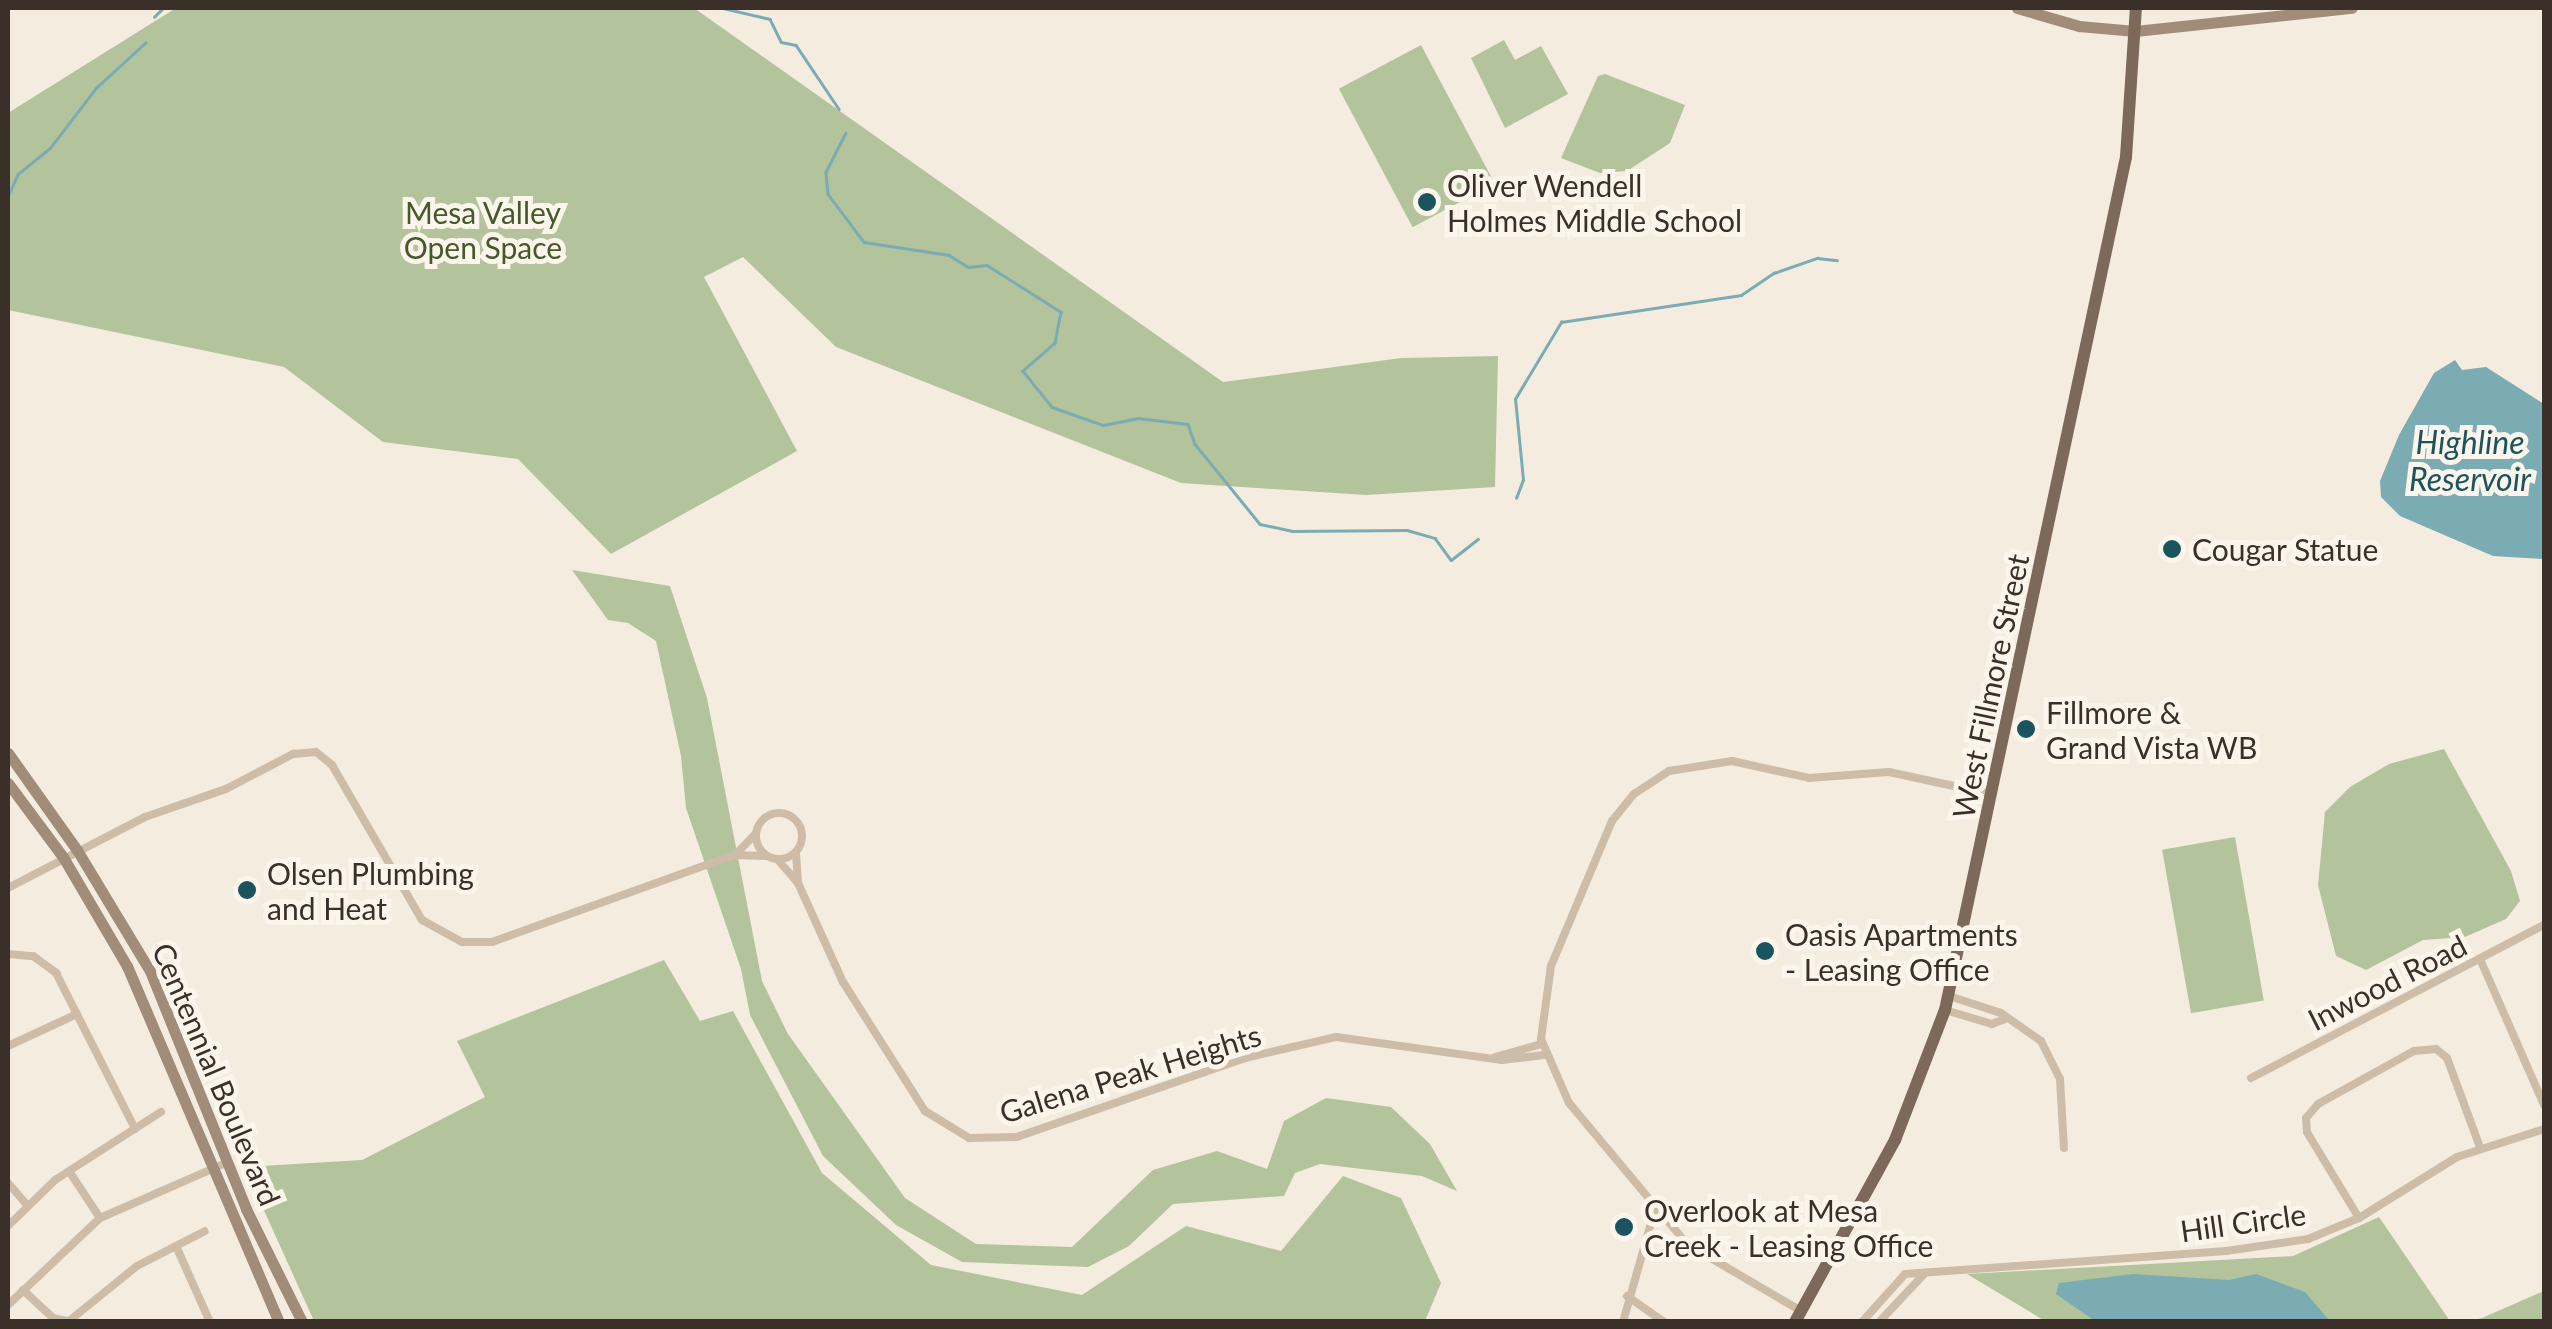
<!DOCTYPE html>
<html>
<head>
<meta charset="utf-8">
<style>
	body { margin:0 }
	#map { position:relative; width:2552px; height:1329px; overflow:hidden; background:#f4ecde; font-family:Lato,sans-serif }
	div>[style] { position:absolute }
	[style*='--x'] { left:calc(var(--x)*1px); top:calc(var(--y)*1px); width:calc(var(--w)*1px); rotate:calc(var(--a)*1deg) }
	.green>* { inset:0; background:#b3c49c; transform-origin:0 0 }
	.water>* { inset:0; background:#7babb3 }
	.stream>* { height:2.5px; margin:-1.25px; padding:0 1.25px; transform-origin:1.25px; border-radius:1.25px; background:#7babb3 }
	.minor>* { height:8px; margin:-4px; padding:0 4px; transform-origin:4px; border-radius:4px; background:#cdbda8 }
	.minor>.ring { margin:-4px; padding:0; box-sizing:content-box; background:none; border:8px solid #cdbda8; border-radius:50% }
	.secondary>* { height:11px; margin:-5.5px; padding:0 5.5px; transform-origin:5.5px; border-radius:5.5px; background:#a18c79 }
	.primary>* { height:12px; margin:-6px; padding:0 6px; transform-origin:6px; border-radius:6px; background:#7d6959 }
	.dots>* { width:28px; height:28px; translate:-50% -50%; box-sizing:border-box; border:5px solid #fbf5eb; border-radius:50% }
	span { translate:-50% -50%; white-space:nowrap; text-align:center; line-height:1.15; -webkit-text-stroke:10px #fbf5eb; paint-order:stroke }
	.poi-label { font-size:30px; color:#3a3029 }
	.left { translate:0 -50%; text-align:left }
	.park-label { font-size:30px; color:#445a2b }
	.street-label { font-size:30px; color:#3a3029 }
	.water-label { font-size:32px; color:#1b535e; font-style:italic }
	.frame { position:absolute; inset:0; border:10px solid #3a3029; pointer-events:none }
</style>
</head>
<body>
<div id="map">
	<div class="green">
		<div style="clip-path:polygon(176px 8px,694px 8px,1223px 382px,1401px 358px,1498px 356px,1495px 487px,1366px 495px,1181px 483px,836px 347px,743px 257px,704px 277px,797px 451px,611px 554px,518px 459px,383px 442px,284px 367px,8px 310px,8px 113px)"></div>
		<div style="clip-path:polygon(1504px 40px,1515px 60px,1541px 46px,1568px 94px,1505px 128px,1471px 58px)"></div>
		<div style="left:1421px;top:45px;width:157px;height:93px;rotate:62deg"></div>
		<div style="clip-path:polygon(1605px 74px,1685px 105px,1670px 143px,1627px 171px,1600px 173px,1561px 158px,1598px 76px)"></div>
		<div style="clip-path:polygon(572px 570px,670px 586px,707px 698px,762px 981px,788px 1034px,905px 1198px,976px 1244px,1072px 1247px,1153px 1170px,1217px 1151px,1267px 1169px,1284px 1121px,1326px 1098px,1391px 1107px,1430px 1144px,1457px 1191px,1422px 1176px,1320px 1164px,1295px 1173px,1284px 1196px,1173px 1204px,1129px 1246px,1088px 1267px,962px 1262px,896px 1225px,823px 1156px,750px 1015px,741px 969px,686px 808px,681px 756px,656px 641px,628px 623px,608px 620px)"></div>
		<div style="clip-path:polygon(2444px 749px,2511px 871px,2520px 901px,2506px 919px,2465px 937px,2423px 940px,2366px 970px,2336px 956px,2318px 885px,2325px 812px,2350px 787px,2389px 764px)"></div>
		<div style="left:2235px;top:837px;width:166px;height:74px;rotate:80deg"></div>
		<div style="clip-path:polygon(664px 960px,700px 1021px,733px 1011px,822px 1173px,931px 1265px,1082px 1295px,1186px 1226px,1281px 1251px,1343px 1176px,1401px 1198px,1441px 1283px,1425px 1321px,314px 1321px,257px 1195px,261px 1166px,362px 1160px,485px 1097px,457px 1041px)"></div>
		<div style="clip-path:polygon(2379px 1217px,2450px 1321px,2045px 1321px,1967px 1274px,2293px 1256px)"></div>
		<div style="clip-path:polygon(2544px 1291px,2544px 1321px,2470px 1321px,2482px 1318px)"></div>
	</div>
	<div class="water">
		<div style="clip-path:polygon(2455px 360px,2462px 370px,2486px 367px,2544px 404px,2544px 559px,2493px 556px,2400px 516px,2381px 497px,2380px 481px,2399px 435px,2434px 373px)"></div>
		<div style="clip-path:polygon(2133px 1274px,2229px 1280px,2256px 1274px,2305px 1292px,2330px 1321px,2095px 1321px,2056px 1294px,2059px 1283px)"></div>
	</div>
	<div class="stream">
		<div style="--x:723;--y:8;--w:48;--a:13.2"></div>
		<div style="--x:770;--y:19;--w:25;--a:64"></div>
		<div style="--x:781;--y:42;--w:15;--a:11"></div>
		<div style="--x:796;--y:45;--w:77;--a:56.1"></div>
		<div style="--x:154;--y:17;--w:13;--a:-45"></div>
		<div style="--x:846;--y:133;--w:44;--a:117.1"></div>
		<div style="--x:826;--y:172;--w:22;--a:85"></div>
		<div style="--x:828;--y:194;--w:60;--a:53.1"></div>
		<div style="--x:864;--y:242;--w:86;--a:8.7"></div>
		<div style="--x:949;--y:255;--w:22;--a:32"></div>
		<div style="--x:968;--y:267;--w:19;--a:-6"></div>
		<div style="--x:987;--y:265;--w:88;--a:32.4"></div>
		<div style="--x:1061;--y:312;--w:32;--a:101"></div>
		<div style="--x:1055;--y:343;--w:43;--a:138.8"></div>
		<div style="--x:1023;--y:371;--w:46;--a:51.1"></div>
		<div style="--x:1052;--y:407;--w:54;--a:19.4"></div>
		<div style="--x:1103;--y:425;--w:36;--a:-11"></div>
		<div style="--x:1138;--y:418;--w:50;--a:6.8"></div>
		<div style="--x:1188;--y:424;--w:21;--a:71"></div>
		<div style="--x:1195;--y:444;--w:103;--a:50.9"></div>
		<div style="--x:1260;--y:524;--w:33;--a:12"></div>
		<div style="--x:1292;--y:531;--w:115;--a:-0.5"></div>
		<div style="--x:1407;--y:530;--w:29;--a:16"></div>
		<div style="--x:1435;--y:538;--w:27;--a:54"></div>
		<div style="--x:1451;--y:560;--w:34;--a:-38"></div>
		<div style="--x:8;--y:196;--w:24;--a:-66"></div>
		<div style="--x:18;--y:174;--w:41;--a:-39.1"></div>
		<div style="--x:50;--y:148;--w:76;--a:-52.5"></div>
		<div style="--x:96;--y:88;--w:67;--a:-42.6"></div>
		<div style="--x:1516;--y:498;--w:19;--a:-69"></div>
		<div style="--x:1523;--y:480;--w:81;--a:-95.6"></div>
		<div style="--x:1515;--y:399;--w:90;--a:-59.1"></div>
		<div style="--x:1561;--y:322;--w:182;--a:-8.5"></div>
		<div style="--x:1741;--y:295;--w:40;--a:-34"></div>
		<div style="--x:1774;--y:273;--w:46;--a:-19.2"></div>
		<div style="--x:1817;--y:258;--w:20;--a:6"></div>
	</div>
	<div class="minor">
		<div class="ring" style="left:756px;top:813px;width:38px;height:38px"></div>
		<div style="--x:796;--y:853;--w:30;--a:86"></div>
		<div style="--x:735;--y:855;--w:30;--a:-46"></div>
		<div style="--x:778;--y:860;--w:30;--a:49"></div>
		<div style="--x:798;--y:883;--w:109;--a:65.6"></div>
		<div style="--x:843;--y:982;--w:153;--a:57.6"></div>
		<div style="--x:925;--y:1111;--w:52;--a:31.5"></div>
		<div style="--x:969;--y:1138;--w:48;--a:-1.2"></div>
		<div style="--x:1017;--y:1137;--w:241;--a:-19.1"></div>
		<div style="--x:1245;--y:1058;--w:93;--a:-13"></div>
		<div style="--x:1336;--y:1037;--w:168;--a:7.9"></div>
		<div style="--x:1502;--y:1060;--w:42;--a:-6.8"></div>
		<div style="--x:8;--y:888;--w:154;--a:-27.4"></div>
		<div style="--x:145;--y:817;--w:86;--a:-19.1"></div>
		<div style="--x:226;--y:789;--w:76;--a:-27.6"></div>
		<div style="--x:293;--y:754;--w:23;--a:-5"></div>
		<div style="--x:316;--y:752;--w:21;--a:39"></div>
		<div style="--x:332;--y:765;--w:179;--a:59.9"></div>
		<div style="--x:422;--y:920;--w:46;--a:28.8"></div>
		<div style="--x:462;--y:942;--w:30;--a:0"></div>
		<div style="--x:492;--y:942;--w:257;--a:-19.8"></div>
		<div style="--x:734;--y:855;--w:32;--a:2"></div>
		<div style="--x:8;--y:954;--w:25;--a:5"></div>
		<div style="--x:33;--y:956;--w:29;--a:36"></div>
		<div style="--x:56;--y:973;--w:175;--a:63.1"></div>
		<div style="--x:2480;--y:959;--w:159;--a:66.3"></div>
		<div style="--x:1949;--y:996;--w:55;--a:18.1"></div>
		<div style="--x:2001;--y:1013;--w:49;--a:35"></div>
		<div style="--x:2041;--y:1041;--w:42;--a:63.4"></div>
		<div style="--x:2060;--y:1079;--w:69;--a:86.7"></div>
		<div style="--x:1945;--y:1010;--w:49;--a:16.6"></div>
		<div style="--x:1992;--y:1024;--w:14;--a:-21"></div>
		<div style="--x:8;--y:1046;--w:76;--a:-24.9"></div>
		<div style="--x:1495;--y:1057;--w:49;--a:-15.5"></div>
		<div style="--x:2251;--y:1078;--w:331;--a:-27.6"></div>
		<div style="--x:69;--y:1171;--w:56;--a:56.6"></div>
		<div style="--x:8;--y:1183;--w:29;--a:49"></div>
		<div style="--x:2359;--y:1218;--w:100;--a:-121.2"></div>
		<div style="--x:2307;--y:1132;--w:14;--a:-94"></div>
		<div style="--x:2306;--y:1118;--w:18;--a:-49"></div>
		<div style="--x:2318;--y:1104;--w:110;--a:-28.9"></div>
		<div style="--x:2414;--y:1051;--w:22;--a:-5"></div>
		<div style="--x:2436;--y:1049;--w:14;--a:39"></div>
		<div style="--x:2447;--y:1058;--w:95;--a:69.7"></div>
		<div style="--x:8;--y:1226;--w:66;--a:-44.4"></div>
		<div style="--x:55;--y:1180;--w:126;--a:-32.7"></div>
		<div style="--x:176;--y:1246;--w:83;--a:65.9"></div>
		<div style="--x:23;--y:1290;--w:41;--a:43"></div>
		<div style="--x:53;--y:1318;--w:16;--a:11"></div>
		<div style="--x:69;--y:1321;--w:87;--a:-39"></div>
		<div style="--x:137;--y:1266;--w:76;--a:-27.2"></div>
		<div style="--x:1627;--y:1296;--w:45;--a:35.1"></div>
		<div style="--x:8;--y:1305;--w:127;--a:-43.4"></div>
		<div style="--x:100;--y:1218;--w:140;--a:-23.6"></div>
		<div style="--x:1801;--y:1311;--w:132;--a:-149.6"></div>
		<div style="--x:1687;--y:1244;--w:184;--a:-129.9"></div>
		<div style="--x:1569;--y:1103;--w:70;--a:-113.6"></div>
		<div style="--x:1541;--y:1039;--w:74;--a:-82.2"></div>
		<div style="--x:1551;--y:966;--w:157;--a:-67.2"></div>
		<div style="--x:1612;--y:821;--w:35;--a:-51"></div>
		<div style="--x:1634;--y:794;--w:42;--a:-33.3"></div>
		<div style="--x:1669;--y:771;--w:64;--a:-9"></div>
		<div style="--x:1732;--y:761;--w:79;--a:12.4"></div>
		<div style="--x:1809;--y:778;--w:80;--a:-4.3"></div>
		<div style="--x:1889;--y:772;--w:104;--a:12.2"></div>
		<div style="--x:1623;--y:1322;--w:117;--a:-74.2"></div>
		<div style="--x:1862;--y:1322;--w:64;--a:-48.1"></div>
		<div style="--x:1905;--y:1274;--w:322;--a:-4.1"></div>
		<div style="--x:2226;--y:1251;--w:83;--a:-8.3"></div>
		<div style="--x:2308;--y:1239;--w:55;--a:-22.4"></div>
		<div style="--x:2359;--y:1218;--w:115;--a:-31.9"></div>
		<div style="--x:2457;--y:1157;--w:91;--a:-17.8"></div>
		<div style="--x:1879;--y:1322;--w:66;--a:-46.8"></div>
	</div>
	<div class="secondary">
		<div style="--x:2017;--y:8;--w:65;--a:16.2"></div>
		<div style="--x:2079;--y:26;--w:56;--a:5.1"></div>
		<div style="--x:2135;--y:31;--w:218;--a:-6.1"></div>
		<div style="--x:8;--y:753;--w:119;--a:54.6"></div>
		<div style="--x:77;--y:850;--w:141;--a:58.9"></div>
		<div style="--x:150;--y:971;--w:257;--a:68"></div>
		<div style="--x:246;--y:1209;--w:126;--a:63.6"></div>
		<div style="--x:8;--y:783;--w:92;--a:53.4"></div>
		<div style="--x:63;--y:857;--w:126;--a:59.6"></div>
		<div style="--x:127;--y:966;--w:387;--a:66.9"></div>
	</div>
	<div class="primary">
		<div style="--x:1795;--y:1322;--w:208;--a:-61.2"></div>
		<div style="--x:1895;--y:1140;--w:139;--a:-69"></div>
		<div style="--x:1945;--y:1010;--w:872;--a:-78.02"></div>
		<div style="--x:2126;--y:157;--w:149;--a:-86.2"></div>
	</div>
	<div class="dots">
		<div style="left:1427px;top:202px;background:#1b535e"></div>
		<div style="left:2172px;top:549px;background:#1b535e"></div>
		<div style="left:2026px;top:729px;background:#1b535e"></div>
		<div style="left:247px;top:890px;background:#1b535e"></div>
		<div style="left:1765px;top:951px;background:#1b535e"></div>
		<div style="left:1624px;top:1227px;background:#1b535e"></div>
	</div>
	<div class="poi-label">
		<span class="left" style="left:1447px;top:202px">Oliver Wendell<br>Holmes Middle School</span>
		<span class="left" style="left:2192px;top:549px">Cougar Statue</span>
		<span class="left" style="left:2046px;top:729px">Fillmore &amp;<br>Grand Vista WB</span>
		<span class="left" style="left:267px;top:890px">Olsen Plumbing<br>and Heat</span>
		<span class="left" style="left:1785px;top:951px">Oasis Apartments<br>- Leasing Office</span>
		<span class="left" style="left:1644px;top:1227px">Overlook at Mesa<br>Creek - Leasing Office</span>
	</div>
	<div class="park-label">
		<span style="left:483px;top:229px">Mesa Valley<br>Open Space</span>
	</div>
	<div class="street-label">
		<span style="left:1990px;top:686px;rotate:-78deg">West Fillmore Street</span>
		<span style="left:2387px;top:982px;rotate:-27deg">Inwood Road</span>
		<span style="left:1130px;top:1073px;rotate:-17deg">Galena Peak Heights</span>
		<span style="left:217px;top:1074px;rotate:67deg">Centennial Boulevard</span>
		<span style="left:2243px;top:1222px;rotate:-8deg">Hill Circle</span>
	</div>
	<div class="water-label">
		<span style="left:2470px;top:461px">Highline<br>Reservoir</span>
	</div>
	<div class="frame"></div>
</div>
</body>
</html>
